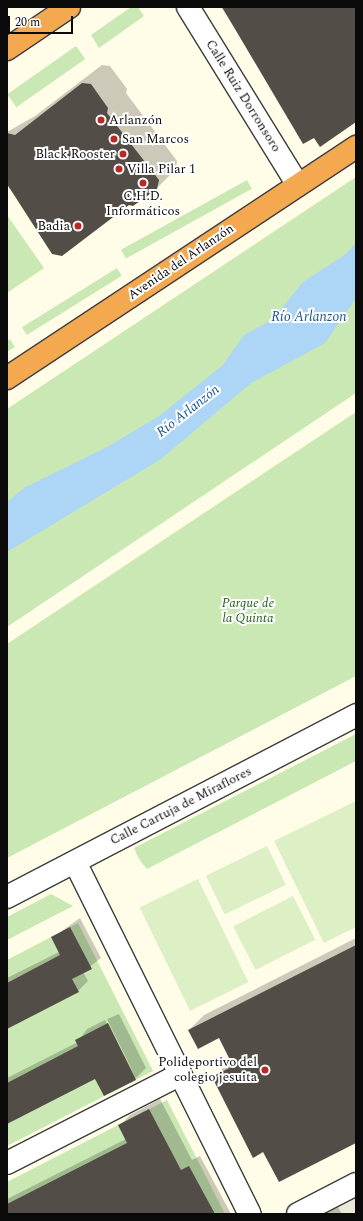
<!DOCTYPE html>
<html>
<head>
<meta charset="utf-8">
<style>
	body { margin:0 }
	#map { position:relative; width:363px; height:1221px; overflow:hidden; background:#fffce8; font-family:Spectral,serif }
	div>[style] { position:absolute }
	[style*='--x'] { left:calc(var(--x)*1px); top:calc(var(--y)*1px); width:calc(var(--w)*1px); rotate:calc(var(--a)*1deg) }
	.green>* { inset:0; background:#cae8b3; transform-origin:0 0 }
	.pitch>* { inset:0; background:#ddefc5; transform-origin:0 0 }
	.plaza>* { inset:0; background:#ede9d9 }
	.water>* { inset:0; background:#add5f5 }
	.shadow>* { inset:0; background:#0003 }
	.building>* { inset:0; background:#534d47 }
	.roads { filter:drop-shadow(1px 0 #3d3d3d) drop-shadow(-1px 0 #3d3d3d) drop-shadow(0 1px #3d3d3d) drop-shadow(0 -1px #3d3d3d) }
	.minor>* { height:22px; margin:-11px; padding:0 11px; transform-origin:11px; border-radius:11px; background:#fff }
	.highway>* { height:22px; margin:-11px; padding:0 11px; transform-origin:11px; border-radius:11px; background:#f4a951 }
	.dots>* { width:11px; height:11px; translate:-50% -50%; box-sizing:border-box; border:2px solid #fff; border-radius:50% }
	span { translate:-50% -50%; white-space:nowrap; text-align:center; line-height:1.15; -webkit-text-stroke:4px #fff; paint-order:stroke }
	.street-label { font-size:13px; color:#0a0a0a }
	.poi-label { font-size:13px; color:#0a0a0a }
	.left { translate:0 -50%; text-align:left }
	.right { translate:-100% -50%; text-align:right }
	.park-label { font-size:13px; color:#25611c; font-style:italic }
	.water-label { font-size:14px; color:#16569a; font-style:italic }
	.frame { position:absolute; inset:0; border:8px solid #0a0a0a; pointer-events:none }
	.scale { position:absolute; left:8px; top:16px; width:65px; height:18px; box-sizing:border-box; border:2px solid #0a0a0a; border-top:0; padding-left:5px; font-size:12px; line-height:14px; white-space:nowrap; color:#0a0a0a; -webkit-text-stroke:3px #fff; paint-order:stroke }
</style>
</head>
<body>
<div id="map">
	<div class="green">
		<div style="clip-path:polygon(131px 7px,138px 7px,144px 16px,99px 48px,91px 35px)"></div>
		<div style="left:76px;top:46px;width:16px;height:84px;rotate:55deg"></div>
		<div style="clip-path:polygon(356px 177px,356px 393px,7px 627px,7px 409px)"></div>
		<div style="left:247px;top:180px;width:10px;height:144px;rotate:61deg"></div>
		<div style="clip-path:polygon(7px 215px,44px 268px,7px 293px)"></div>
		<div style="left:117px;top:268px;width:9px;height:112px;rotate:58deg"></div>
		<div style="clip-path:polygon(10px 339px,15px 347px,7px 352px,7px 341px)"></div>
		<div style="clip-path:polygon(356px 412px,356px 676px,7px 858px,7px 644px)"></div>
		<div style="clip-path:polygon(356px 734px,356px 761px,147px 869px,139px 859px,134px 848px)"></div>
		<div style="clip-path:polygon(51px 894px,73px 906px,7px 940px,7px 917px)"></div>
		<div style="clip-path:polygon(78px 923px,153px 1071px,7px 1146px,7px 960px)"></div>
		<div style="clip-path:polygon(167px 1100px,225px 1214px,7px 1214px,7px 1182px)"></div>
	</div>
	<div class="pitch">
		<div style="clip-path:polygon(356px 801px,356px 927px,324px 943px,274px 841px)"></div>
		<div style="left:267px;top:846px;width:43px;height:68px;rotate:64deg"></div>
		<div style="left:198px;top:879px;width:115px;height:65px;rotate:64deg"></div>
		<div style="left:293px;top:896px;width:49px;height:67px;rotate:63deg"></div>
	</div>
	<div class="plaza">
		<div style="clip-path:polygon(356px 1195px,356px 1214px,320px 1214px)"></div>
	</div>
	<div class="water">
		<div style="clip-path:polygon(356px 243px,356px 298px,325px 343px,251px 383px,161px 459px,7px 552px,7px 502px,24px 488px,107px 447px,159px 416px,223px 365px,244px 335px,272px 320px,303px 282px,346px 254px)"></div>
	</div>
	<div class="shadow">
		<div style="clip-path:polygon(221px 7px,356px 7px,356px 119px,281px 100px)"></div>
		<div style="clip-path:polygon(102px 65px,110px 66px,127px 89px,126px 93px,177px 161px,176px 169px,157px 188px,129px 204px,39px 227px,7px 185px,7px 132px,35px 116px)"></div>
		<div style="clip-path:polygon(80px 918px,101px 958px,83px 972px,88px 981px,78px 991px,7px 1028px,7px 978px,59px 952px,52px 938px)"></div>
		<div style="clip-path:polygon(356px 938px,356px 1142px,264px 1151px,213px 1077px,231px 1061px,219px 1037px,189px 1030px,204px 1015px)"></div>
		<div style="clip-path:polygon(119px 1014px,146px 1068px,135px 1079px,96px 1078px,7px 1123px,7px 1078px,78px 1042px,87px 1029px,105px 1020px,135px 1076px,107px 1019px)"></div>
		<div style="clip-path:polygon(160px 1099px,192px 1160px,200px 1156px,231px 1214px,7px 1214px,7px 1199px,126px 1139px,119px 1126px,130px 1115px)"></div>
		<div style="clip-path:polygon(338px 1207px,342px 1214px,323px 1214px)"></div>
	</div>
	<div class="building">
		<div style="clip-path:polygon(222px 7px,356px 7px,356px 122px,320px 147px,314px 138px,303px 144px)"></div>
		<div style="clip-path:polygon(82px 83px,91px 84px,108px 108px,107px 113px,159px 180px,157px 189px,133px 206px,129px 205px,62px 256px,52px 254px,7px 184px,7px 133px,15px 135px)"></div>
		<div style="clip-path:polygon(70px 927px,92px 969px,72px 979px,79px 992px,7px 1029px,7px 983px,60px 955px,51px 937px)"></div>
		<div style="clip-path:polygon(356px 945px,356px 1143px,279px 1182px,263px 1152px,253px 1158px,212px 1077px,233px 1066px,219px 1038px,198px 1049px,188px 1030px)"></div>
		<div style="clip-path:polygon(108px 1023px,136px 1080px,104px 1096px,95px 1079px,7px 1124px,7px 1083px,78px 1046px,75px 1040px)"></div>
		<div style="clip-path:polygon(149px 1109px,181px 1170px,189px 1166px,215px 1214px,7px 1214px,7px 1204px,127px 1143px,118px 1125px)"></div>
	</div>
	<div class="roads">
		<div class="minor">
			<div style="--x:188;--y:7;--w:209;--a:58.3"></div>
			<div style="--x:75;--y:862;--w:393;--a:63.6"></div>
			<div style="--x:7;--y:897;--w:394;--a:-27.5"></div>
			<div style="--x:7;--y:1163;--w:195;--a:-27.1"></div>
			<div style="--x:298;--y:1214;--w:65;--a:-27.3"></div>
		</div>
		<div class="highway">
			<div style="--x:7;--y:49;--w:75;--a:-34.1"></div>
			<div style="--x:7;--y:378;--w:419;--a:-33.5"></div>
		</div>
	</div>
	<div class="dots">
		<div style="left:101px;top:120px;background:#b82924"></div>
		<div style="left:114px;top:139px;background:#b82924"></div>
		<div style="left:123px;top:154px;background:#b82924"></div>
		<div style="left:119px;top:169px;background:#b82924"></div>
		<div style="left:143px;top:183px;background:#b82924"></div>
		<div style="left:78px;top:226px;background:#b82924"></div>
		<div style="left:265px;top:1070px;background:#b82924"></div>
	</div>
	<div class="street-label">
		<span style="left:243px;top:96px;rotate:58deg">Calle Ruiz Dorronsoro</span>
		<span style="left:181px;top:262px;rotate:-34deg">Avenida del Arlanzón</span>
		<span style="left:181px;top:806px;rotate:-27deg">Calle Cartuja de Miraflores</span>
	</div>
	<div class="poi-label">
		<span class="left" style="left:109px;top:120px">Arlanzón</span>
		<span class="left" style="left:122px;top:139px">San Marcos</span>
		<span class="right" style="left:115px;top:154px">Black Rooster</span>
		<span class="left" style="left:127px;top:169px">Villa Pilar 1</span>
		<span style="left:143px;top:204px">C.H.D.<br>Informáticos</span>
		<span class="right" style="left:70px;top:226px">Badia</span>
		<span class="right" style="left:257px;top:1070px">Polideportivo del<br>colegio jesuita</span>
	</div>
	<div class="park-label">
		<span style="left:248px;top:611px">Parque de<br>la Quinta</span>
	</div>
	<div class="water-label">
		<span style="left:309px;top:317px">Río Arlanzon</span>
		<span style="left:188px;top:411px;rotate:-38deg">Río Arlanzón</span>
	</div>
	<div class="frame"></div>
	<div class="scale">20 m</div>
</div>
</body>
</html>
